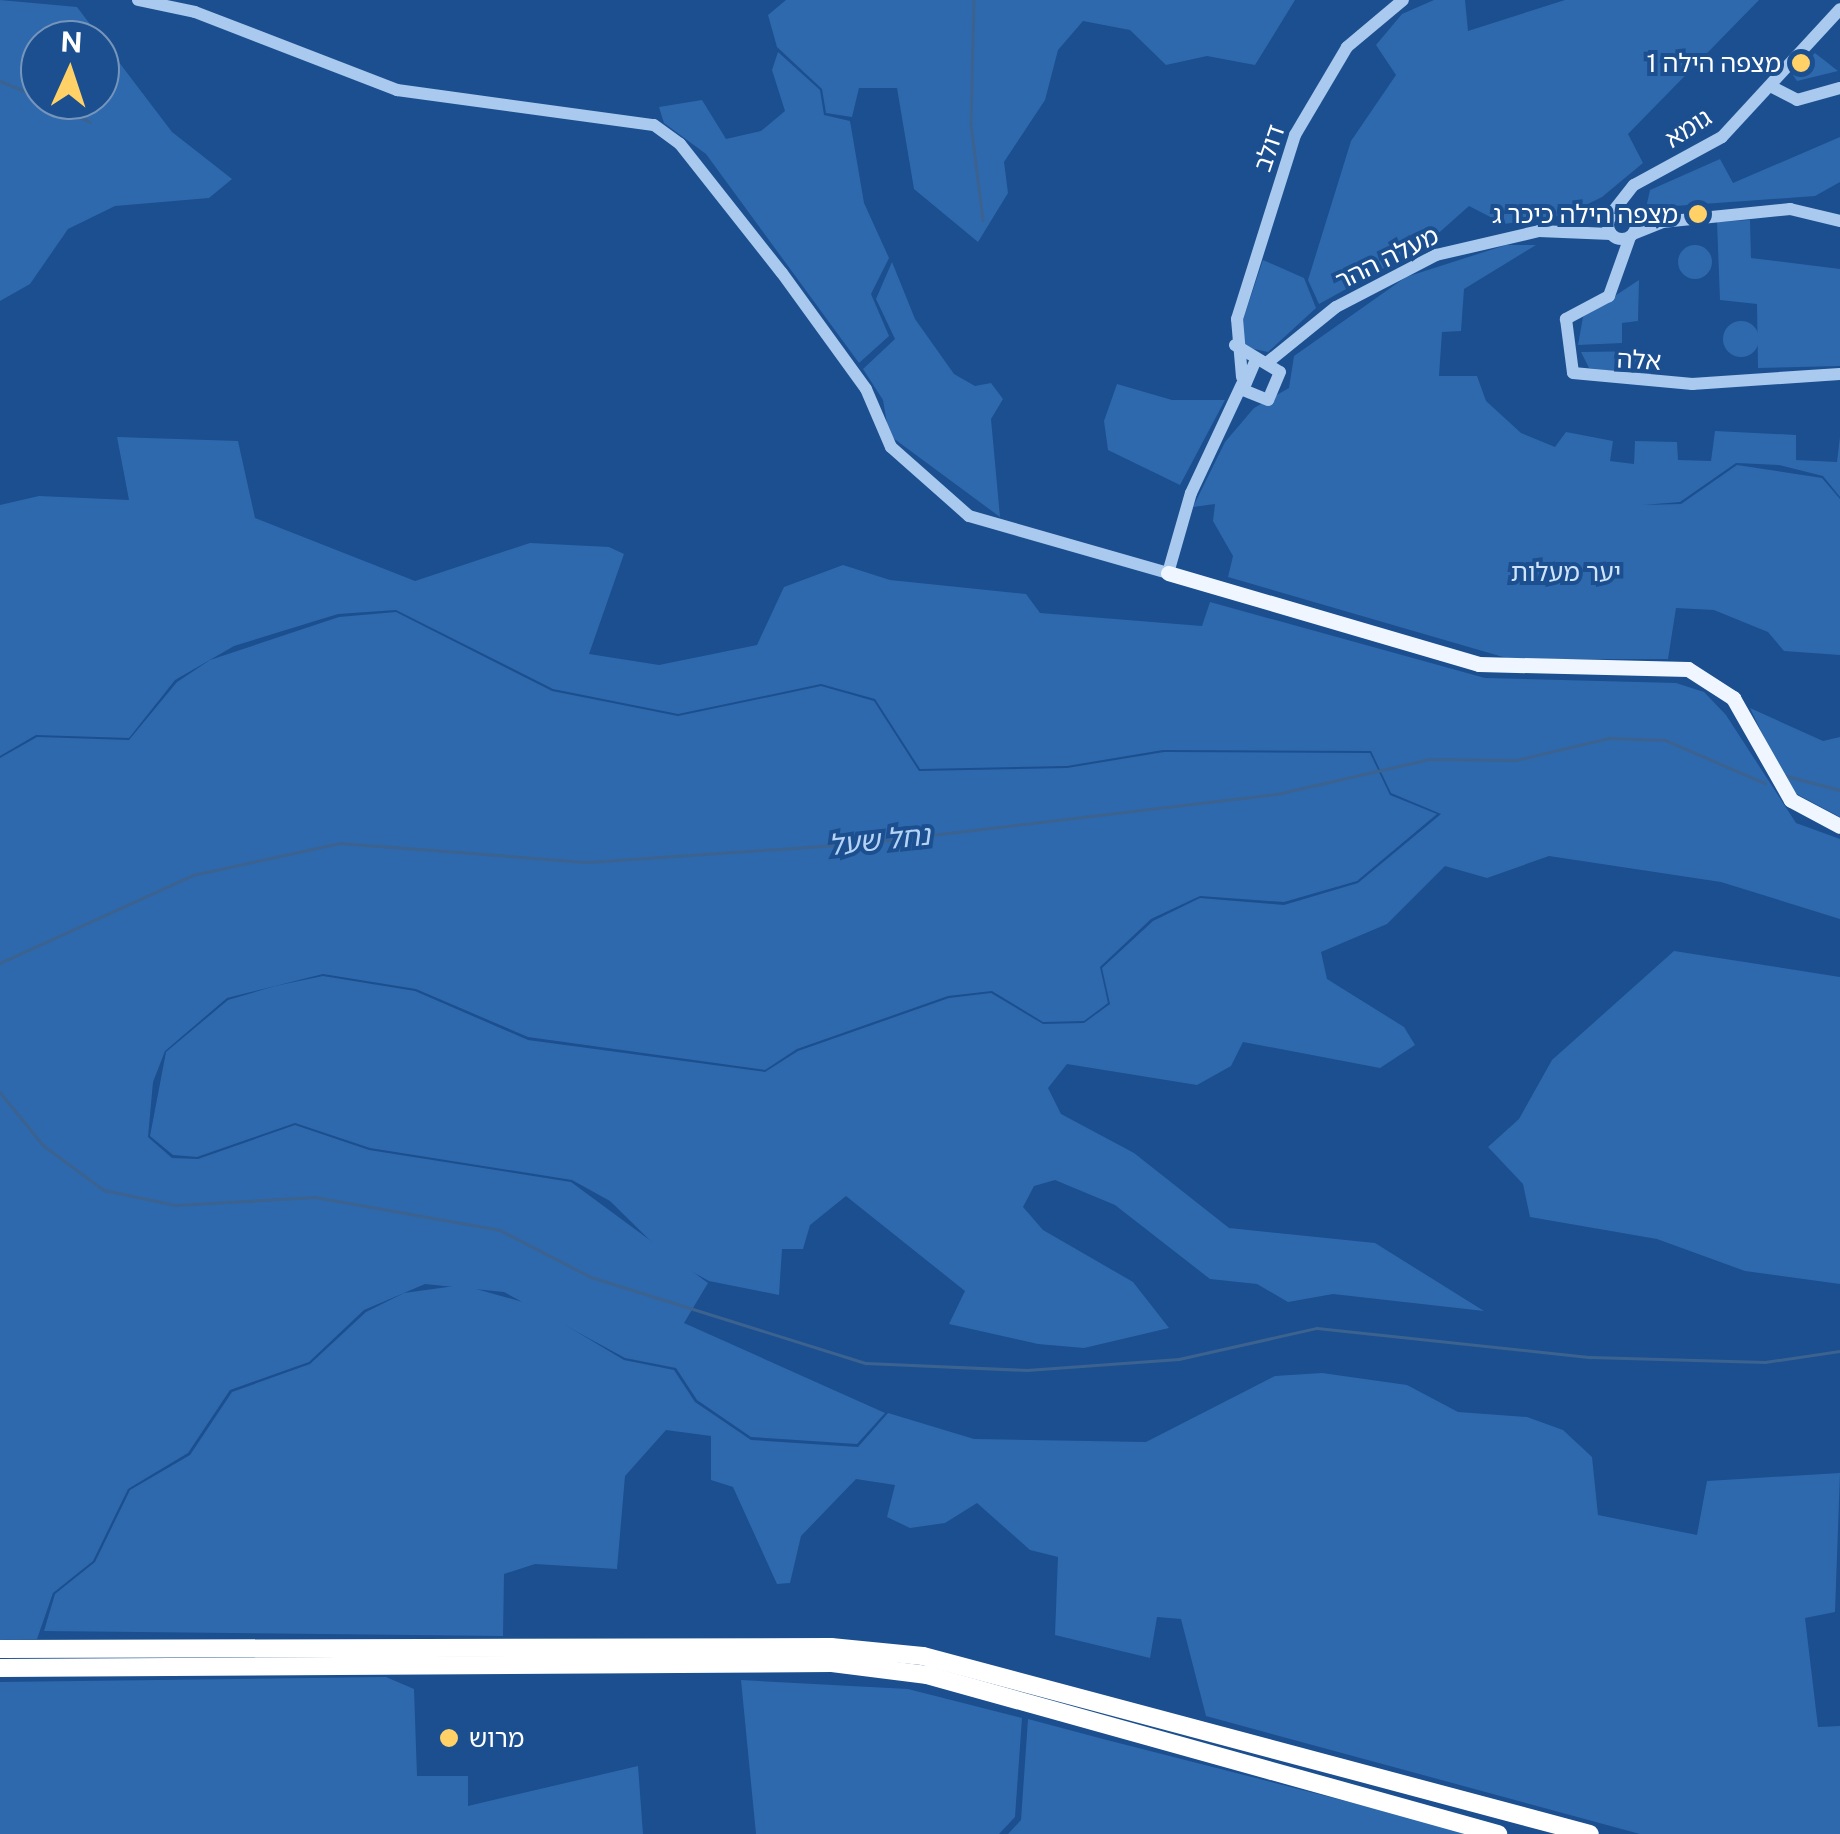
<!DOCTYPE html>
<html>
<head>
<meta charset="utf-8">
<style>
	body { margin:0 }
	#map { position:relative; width:1840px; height:1834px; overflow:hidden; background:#1b4f8f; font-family:"Public Sans","Noto Sans Hebrew",sans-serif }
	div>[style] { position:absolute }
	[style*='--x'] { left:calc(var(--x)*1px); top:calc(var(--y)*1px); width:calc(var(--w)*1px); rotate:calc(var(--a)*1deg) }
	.green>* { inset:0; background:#2e69ad }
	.round { border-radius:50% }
	.stream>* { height:2.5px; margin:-1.25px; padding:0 1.25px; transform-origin:1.25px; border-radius:1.25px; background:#3c6290 }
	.minor>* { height:12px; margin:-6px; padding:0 6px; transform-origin:6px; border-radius:6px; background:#a9c9ee }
	.minor>.ring { margin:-6px; padding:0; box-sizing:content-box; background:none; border:12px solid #a9c9ee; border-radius:50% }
	.major>* { height:15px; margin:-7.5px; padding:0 7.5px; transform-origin:7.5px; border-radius:7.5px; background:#f0f6ff }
	.highway>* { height:18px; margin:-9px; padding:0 9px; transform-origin:9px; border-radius:9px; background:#fff }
	.dots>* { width:28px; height:28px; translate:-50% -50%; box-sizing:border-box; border:5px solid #1b4f8f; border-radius:50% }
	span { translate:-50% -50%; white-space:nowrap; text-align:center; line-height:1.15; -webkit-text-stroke:8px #1b4f8f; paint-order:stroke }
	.poi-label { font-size:25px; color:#fff }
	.right { translate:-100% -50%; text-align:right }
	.left { translate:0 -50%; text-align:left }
	.street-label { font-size:25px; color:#fff }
	.park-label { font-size:25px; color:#cfe3fa }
	.water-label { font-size:28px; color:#b5d3f5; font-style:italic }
	.north { position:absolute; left:20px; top:20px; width:100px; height:100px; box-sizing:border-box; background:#1b4f8f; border:2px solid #7695bc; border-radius:50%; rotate:3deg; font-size:28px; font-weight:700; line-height:40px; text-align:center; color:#fff }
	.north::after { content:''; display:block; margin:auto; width:35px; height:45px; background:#ffd166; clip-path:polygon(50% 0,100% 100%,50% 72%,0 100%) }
</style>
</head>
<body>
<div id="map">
	<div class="green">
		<div style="clip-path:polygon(evenodd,0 0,77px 7px,172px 132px,232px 179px,209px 198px,115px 206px,68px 229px,30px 284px,0 301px,0 0,100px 40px,100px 100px,40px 100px,40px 40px,100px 40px)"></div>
		<div style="clip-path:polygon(786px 0,1295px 0,1255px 65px,1207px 56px,1166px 65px,1130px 30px,1083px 21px,1058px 50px,1045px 100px,1004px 162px,1008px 193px,978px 242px,914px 189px,897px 88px,859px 88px,852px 117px,826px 113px,822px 89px,777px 47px,768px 15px)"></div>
		<div style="clip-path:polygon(1434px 0,1465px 0,1468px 31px,1565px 0,1759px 0,1628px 134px,1643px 163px,1602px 197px,1566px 215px,1504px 224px,1469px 206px,1424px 246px,1319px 304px,1308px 280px,1351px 141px,1396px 75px,1376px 45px,1402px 14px)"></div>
		<div style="clip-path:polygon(778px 52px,820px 90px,824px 115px,850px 121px,864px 203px,889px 258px,871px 294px,889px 336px,859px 363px,706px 154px,664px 123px,659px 107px,702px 100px,726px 139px,761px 131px,785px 111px,772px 70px)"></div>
		<div style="clip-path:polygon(1815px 53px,1838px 71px,1797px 81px,1793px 75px)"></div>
		<div style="clip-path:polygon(1840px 137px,1840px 182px,1815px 196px,1646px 208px,1650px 190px,1720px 159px,1733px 183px)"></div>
		<div style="clip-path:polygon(1750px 220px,1751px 258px,1840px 269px,1840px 366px,1758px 368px,1757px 304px,1720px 300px,1717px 222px)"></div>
		<div style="clip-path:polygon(1506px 245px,1536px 245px,1464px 289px,1461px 331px,1442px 332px,1439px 376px,1477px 376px,1486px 401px,1521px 433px,1555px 447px,1566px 432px,1613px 441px,1610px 461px,1634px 464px,1635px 441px,1677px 442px,1678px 460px,1711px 461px,1715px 431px,1796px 435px,1796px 460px,1837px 462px,1840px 437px,1840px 497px,1823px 476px,1779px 465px,1736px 463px,1680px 502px,1643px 505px,1681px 504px,1737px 465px,1822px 478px,1840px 499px,1840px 655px,1784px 651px,1768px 632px,1714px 610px,1676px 608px,1668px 659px,1510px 659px,1228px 577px,1233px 556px,1213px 521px,1215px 504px,1193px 507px,1225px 442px,1254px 408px,1289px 388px,1294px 356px,1406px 277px)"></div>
		<div class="round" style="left:1678px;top:245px;width:34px;height:34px"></div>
		<div style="clip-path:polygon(1263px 260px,1304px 278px,1316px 308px,1268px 352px,1245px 347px,1242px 323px)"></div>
		<div style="clip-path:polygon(892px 262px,915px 319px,954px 374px,975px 386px,991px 383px,1003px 399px,991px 419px,1000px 517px,889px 435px,883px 400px,863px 369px,895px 339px,876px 299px)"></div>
		<div style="clip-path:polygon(1639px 280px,1638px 321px,1622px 323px,1622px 343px,1578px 345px,1583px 317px)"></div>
		<div class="round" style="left:1723px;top:321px;width:36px;height:36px"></div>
		<div style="clip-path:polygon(1649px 351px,1651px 376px,1589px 368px,1581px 352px)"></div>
		<div style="clip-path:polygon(1117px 384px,1172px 400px,1225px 400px,1180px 485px,1108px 450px,1104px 421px)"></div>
		<div style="clip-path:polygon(117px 437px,238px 441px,255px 518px,415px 581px,530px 543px,609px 547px,624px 554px,589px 654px,659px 665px,757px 645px,784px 587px,843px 565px,890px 580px,1026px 594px,1040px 613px,1202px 626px,1210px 602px,1485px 678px,1676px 683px,1704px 692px,1726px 715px,1796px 823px,1840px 839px,1840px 919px,1721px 882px,1549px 856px,1487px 878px,1445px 866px,1387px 924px,1321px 952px,1327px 979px,1404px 1027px,1415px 1045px,1380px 1068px,1243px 1042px,1231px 1066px,1197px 1085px,1067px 1064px,1048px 1088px,1061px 1114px,1134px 1153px,1229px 1228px,1375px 1243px,1484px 1311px,1333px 1294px,1288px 1302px,1257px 1284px,1210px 1279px,1115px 1205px,1055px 1180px,1034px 1186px,1023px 1207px,1043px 1230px,1133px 1282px,1169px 1328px,1084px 1348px,1038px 1344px,949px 1324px,965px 1291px,846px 1196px,810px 1225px,803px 1249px,782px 1249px,779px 1295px,709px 1281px,669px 1259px,610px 1201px,572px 1180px,370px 1148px,295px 1123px,197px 1157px,173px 1155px,150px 1136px,166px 1052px,228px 1000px,275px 986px,323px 976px,415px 991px,528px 1040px,765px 1072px,798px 1051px,949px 998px,991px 993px,1043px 1024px,1084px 1023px,1110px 1004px,1102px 968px,1153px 921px,1200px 898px,1284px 905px,1358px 883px,1441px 814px,1391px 793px,1371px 751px,1163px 750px,1067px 766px,920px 769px,875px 699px,821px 684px,678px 714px,553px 689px,396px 610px,338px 614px,234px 646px,175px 680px,129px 738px,36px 735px,0 756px,0 505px,39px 496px,129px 500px)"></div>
		<div style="clip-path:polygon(396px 612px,552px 691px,678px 716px,821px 686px,874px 701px,919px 771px,1067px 768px,1164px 752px,1370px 753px,1390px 795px,1437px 814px,1357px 881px,1284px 902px,1200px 896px,1151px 919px,1100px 967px,1108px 1003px,1084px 1021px,1043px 1022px,992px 991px,948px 996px,797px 1049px,765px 1070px,528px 1037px,416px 989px,323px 974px,227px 998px,165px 1051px,153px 1082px,148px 1137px,172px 1158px,198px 1159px,295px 1125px,369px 1150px,571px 1182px,708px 1283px,684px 1323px,885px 1413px,857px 1444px,751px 1437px,697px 1400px,676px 1368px,625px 1358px,504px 1292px,425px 1284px,364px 1310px,309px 1362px,230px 1390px,188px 1453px,128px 1489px,93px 1561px,53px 1593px,37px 1639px,0 1640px,0 758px,37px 737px,129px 740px,177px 682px,210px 660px,339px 617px)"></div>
		<div style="clip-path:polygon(1750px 708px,1823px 741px,1840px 737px,1840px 817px,1789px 790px)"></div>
		<div style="clip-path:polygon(1674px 951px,1840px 977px,1840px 1284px,1745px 1271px,1657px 1239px,1530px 1217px,1523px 1184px,1488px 1147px,1519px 1119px,1552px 1060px)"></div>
		<div style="clip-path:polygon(462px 1285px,530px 1304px,624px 1360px,674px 1370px,695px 1402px,751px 1440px,858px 1447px,888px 1413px,974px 1439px,1146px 1442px,1275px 1376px,1322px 1373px,1407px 1385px,1458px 1412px,1527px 1417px,1563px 1430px,1592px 1457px,1598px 1515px,1697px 1535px,1707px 1481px,1840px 1473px,1835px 1612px,1805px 1618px,1818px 1727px,1840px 1726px,1840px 1834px,1640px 1834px,1206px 1716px,1181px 1619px,1157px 1617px,1150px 1658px,1055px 1635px,1058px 1557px,1030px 1550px,977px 1503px,945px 1523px,910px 1528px,887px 1517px,895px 1485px,856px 1479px,801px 1536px,790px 1583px,777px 1584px,733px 1487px,711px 1480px,711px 1436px,666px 1430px,625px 1476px,617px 1569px,535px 1564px,504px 1574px,503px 1636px,44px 1631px,55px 1594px,95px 1562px,130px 1490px,190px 1455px,232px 1392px,310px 1364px,366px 1312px,404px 1293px)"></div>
		<div style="clip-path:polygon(386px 1677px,414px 1689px,417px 1776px,468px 1776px,468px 1806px,638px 1766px,643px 1834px,0 1834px,0 1682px)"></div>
		<div style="clip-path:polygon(741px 1680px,908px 1689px,1022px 1718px,1015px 1817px,999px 1834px,756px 1834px)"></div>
		<div style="clip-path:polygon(1028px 1719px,1103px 1739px,1475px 1834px,1008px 1834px,1021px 1820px)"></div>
	</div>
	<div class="stream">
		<div style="--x:974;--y:0;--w:124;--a:91.4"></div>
		<div style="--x:971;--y:124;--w:97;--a:82.9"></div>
		<div style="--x:0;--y:81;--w:43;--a:21.8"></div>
		<div style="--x:46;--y:100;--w:49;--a:26.6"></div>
		<div style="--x:1783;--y:775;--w:59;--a:14.7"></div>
		<div style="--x:0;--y:963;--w:212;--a:-24.5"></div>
		<div style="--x:193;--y:875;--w:150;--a:-12.3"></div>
		<div style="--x:340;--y:843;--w:249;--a:4.4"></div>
		<div style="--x:588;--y:862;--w:278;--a:-3.9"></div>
		<div style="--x:865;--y:843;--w:415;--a:-6.8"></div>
		<div style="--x:1277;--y:794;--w:157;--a:-12.9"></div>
		<div style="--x:1430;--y:759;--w:86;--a:0.7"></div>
		<div style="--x:1516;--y:760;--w:96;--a:-13.3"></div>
		<div style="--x:1609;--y:738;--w:56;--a:2"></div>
		<div style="--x:1665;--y:740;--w:109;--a:23.3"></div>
		<div style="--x:0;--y:1092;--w:68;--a:50.9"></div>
		<div style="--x:43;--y:1145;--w:76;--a:36.4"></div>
		<div style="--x:104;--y:1190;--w:74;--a:11.8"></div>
		<div style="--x:176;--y:1205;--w:139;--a:-3.3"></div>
		<div style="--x:315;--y:1197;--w:188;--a:10.1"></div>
		<div style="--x:500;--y:1230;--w:102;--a:27.3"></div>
		<div style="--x:591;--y:1277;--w:288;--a:17.4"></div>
		<div style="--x:866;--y:1363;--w:161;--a:2.5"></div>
		<div style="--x:1027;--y:1370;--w:152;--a:-4.1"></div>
		<div style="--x:1179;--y:1359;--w:141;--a:-12.7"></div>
		<div style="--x:1317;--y:1328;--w:275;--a:6.1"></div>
		<div style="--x:1590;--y:1357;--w:175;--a:1.6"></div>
		<div style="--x:1765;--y:1362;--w:76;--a:-8.3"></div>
	</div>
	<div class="minor">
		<div style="--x:138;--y:0;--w:58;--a:11.9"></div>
		<div style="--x:195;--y:12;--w:217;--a:21.1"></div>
		<div style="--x:397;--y:90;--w:259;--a:7.8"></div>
		<div style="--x:654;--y:125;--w:32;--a:36"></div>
		<div style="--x:680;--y:144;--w:164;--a:51.7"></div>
		<div style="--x:782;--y:273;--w:143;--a:54.1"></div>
		<div style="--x:866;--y:389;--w:63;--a:66.7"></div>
		<div style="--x:891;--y:447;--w:104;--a:41.5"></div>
		<div style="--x:969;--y:516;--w:207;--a:16"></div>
		<div style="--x:1168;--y:573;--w:83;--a:-74"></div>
		<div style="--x:1191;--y:493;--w:120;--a:-64.9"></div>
		<div style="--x:1770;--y:86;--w:30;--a:27"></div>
		<div style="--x:1797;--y:100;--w:45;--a:-15.6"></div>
		<div class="ring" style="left:1608px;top:211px;width:16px;height:16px"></div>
		<div style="--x:1611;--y:214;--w:37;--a:-52"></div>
		<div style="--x:1634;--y:185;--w:100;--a:-28.6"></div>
		<div style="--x:1722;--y:137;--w:174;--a:-47.3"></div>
		<div style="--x:1633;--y:234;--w:31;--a:-22"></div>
		<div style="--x:1662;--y:222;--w:129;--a:-5.8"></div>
		<div style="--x:1790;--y:209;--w:51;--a:13.5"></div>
		<div style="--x:1630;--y:237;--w:63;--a:109.6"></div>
		<div style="--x:1609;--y:296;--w:49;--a:151.9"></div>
		<div style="--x:1566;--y:319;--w:54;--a:82.6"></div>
		<div style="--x:1573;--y:373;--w:120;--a:5.3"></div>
		<div style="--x:1692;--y:384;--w:148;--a:-3.9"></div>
		<div style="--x:1235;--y:345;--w:52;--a:31"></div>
		<div style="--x:1280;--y:372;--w:30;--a:113"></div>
		<div style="--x:1268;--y:400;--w:27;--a:-158"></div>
		<div style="--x:1243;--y:390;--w:30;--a:-67"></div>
		<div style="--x:1268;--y:362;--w:87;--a:-39"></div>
		<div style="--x:1336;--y:307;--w:113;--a:-27.5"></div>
		<div style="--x:1436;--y:255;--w:106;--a:-13.1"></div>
		<div style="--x:1539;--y:231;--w:72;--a:2.4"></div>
		<div style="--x:1242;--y:377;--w:58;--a:-94.9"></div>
		<div style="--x:1237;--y:319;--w:193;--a:-72.5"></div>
		<div style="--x:1295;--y:135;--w:102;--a:-59.4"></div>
		<div style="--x:1347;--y:47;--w:73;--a:-40"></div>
	</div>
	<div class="major">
		<div style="--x:1168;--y:573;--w:324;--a:16.3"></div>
		<div style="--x:1479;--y:664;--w:209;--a:1.4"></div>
		<div style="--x:1688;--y:669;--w:54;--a:32.8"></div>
		<div style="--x:1733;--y:698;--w:117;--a:60.4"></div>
		<div style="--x:1791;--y:800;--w:55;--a:28"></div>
	</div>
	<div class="highway">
		<div style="--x:0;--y:1649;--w:831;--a:-0.14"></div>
		<div style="--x:831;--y:1647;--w:92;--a:5.6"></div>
		<div style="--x:923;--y:1656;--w:690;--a:14.94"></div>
		<div style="--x:0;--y:1668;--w:832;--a:-0.34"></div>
		<div style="--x:832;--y:1663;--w:96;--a:7.2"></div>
		<div style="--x:927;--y:1675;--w:593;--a:15.56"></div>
	</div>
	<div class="dots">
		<div style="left:1801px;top:63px;background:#ffd166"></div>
		<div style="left:1698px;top:214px;background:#ffd166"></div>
		<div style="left:449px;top:1738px;background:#ffd166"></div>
	</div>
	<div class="poi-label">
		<span class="right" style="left:1781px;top:63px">מצפה הילה 1</span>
		<span class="right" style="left:1678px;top:214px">מצפה הילה כיכר ג</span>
		<span class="left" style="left:469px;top:1738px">מרוש</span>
	</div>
	<div class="street-label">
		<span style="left:1688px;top:128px;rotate:-33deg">גומא</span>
		<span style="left:1269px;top:148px;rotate:-71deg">דולב</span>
		<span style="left:1387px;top:258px;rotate:-26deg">מעלה ההר</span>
		<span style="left:1639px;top:360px;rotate:3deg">אלה</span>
	</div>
	<div class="park-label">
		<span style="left:1566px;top:572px">יער מעלות</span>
	</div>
	<div class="water-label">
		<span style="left:879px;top:840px;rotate:-6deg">נחל שעל</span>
	</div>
	<div class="north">N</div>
</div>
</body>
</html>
